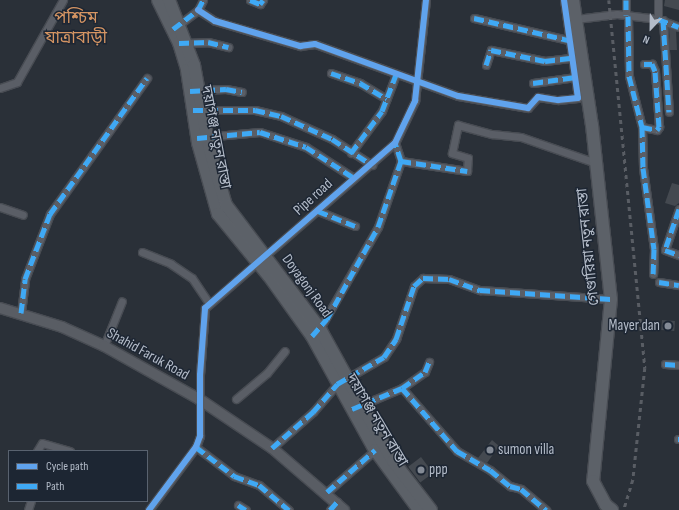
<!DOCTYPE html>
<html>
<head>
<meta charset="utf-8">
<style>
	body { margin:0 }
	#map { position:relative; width:679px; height:510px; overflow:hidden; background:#2a3038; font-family:"Sofia Sans Condensed","Noto Sans Bengali",sans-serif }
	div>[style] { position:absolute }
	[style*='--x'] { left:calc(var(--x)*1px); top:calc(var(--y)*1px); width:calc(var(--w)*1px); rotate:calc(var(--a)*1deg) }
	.building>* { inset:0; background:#444950; transform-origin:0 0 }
	.roads { filter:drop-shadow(1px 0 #484c53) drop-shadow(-1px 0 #484c53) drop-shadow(0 1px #484c53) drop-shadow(0 -1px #484c53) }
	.minor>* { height:7px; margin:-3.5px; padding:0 3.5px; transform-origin:3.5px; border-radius:3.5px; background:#5a5e66 }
	.secondary>* { height:10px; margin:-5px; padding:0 5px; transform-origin:5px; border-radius:5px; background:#595d64 }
	.primary>* { height:12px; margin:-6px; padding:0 6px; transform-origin:6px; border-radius:6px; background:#5c6168 }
	.rail>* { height:2.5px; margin-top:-1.25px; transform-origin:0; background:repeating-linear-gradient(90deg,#595d64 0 4px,transparent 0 8px) }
	.quiet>* { height:5px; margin-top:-2.5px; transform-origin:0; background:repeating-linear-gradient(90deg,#3fa9f5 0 10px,transparent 0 15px) }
	.cycleway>* { height:6px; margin:-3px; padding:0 3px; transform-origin:3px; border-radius:3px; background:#60a3ed }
	.dots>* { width:11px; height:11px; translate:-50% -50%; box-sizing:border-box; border:2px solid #1d2633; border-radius:50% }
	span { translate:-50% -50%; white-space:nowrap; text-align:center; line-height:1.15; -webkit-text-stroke:3px #1d2633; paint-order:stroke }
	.street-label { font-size:15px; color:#b4bcc9 }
	.poi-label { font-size:15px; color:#b4bcc9 }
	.right { translate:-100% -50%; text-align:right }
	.left { translate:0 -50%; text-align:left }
	.quarter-label { font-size:17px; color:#d59563 }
	.legend { position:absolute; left:8px; top:450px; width:140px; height:52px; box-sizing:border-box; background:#1d2633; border:1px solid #59626f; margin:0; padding:5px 7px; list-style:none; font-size:12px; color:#b4bcc9 }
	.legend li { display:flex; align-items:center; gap:8px; height:20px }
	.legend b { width:20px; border:1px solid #59626f }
	.north { position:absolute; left:631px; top:8px; width:40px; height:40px; -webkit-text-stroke:3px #1d2633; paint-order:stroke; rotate:202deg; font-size:11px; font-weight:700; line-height:16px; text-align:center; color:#b4bcc9 }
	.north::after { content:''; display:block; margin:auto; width:14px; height:18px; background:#b4bcc9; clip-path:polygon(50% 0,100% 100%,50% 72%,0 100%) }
</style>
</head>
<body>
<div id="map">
	<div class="building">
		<div style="clip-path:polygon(665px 0,679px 0,679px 10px,664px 6px)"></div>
		<div style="clip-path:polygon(669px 28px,676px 31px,677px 50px,670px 50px)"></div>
		<div style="clip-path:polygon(672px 183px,679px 185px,679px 203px,675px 206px,665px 203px)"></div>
		<div style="left:662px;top:320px;width:13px;height:10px;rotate:4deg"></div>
		<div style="clip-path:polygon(492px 440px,499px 446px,487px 463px,478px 458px)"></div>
		<div style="left:421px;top:457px;width:20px;height:16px;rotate:53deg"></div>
	</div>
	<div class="roads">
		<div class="minor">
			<div style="--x:250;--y:0;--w:11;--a:22"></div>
			<div style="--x:260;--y:4;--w:5;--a:-53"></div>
			<div style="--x:626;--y:0;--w:15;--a:90"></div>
			<div style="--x:198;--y:10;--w:20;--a:33"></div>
			<div style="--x:215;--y:21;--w:89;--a:16.4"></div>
			<div style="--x:300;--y:46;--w:15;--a:-8"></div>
			<div style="--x:315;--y:44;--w:152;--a:20"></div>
			<div style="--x:458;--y:96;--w:71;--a:9.7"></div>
			<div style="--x:528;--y:108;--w:15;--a:-48"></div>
			<div style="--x:538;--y:97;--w:20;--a:9"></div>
			<div style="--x:558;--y:100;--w:20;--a:-6"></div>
			<div style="--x:578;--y:98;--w:99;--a:-98.1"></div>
			<div style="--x:628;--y:16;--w:60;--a:89"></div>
			<div style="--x:629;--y:76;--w:53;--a:75.7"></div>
			<div style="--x:642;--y:127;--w:41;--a:88.6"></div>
			<div style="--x:643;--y:168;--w:82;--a:82.3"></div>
			<div style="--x:654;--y:249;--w:25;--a:92"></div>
			<div style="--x:474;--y:18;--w:97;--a:13.2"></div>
			<div style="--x:576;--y:19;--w:41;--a:-7"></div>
			<div style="--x:617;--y:14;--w:41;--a:7"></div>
			<div style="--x:658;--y:19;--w:19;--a:-90"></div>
			<div style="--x:660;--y:20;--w:20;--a:20"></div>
			<div style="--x:663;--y:20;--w:92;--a:86.3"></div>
			<div style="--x:177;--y:26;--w:26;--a:-37"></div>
			<div style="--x:198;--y:10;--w:11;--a:-63"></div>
			<div style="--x:183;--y:43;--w:25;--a:-2"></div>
			<div style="--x:208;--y:42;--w:21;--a:14"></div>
			<div style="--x:486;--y:65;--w:16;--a:-72"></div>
			<div style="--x:491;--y:50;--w:55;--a:11.5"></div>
			<div style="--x:545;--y:61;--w:25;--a:-7"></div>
			<div style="--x:331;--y:73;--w:31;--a:19"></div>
			<div style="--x:360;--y:83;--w:31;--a:31"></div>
			<div style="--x:533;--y:83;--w:43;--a:-7.9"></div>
			<div style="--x:0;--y:88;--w:18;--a:-19"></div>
			<div style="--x:17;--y:82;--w:94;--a:-60.7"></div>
			<div style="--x:197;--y:90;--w:29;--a:-2"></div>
			<div style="--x:226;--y:89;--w:16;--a:11"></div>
			<div style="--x:200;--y:110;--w:55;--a:0"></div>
			<div style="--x:255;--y:110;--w:27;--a:13"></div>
			<div style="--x:281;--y:116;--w:56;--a:24.3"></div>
			<div style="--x:332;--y:139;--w:48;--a:33"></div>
			<div style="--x:642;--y:127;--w:15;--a:11"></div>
			<div style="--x:657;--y:130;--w:4;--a:-56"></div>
			<div style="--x:659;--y:127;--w:56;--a:-94.1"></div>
			<div style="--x:655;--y:71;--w:8;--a:-113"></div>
			<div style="--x:652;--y:64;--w:8;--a:180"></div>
			<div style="--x:204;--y:137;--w:56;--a:-5.1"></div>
			<div style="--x:260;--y:132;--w:48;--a:18.1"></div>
			<div style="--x:306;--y:147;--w:57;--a:32.9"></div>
			<div style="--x:351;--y:153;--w:52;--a:-53.6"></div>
			<div style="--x:382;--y:111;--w:39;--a:-69"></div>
			<div style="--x:401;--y:161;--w:67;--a:8.6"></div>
			<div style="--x:467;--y:171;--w:13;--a:-86"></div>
			<div style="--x:468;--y:158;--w:17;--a:-163"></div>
			<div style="--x:452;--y:153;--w:29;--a:-78"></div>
			<div style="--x:458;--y:125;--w:35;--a:15"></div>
			<div style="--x:492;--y:134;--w:29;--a:6"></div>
			<div style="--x:521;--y:137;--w:79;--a:19.1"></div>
			<div style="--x:0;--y:207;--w:24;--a:19"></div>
			<div style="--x:679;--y:209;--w:43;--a:108.9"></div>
			<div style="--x:665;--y:250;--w:15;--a:20"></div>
			<div style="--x:318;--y:211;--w:40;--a:22"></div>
			<div style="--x:142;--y:252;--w:31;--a:22"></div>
			<div style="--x:171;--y:264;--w:25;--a:34"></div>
			<div style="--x:192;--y:278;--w:30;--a:56"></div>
			<div style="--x:659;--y:282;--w:20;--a:9"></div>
			<div style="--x:21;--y:313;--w:34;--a:-83"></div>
			<div style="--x:25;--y:279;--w:70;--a:-69"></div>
			<div style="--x:50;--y:214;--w:167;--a:-54.5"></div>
			<div style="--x:319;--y:330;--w:119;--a:-60.2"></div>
			<div style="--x:378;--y:227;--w:70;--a:-70.8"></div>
			<div style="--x:401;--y:161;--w:19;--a:-108"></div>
			<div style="--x:104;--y:346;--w:48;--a:-68.2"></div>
			<div style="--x:665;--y:364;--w:14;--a:4"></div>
			<div style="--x:402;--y:388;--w:84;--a:48.9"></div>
			<div style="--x:457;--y:451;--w:38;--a:30"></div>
			<div style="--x:490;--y:470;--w:26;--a:39"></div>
			<div style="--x:510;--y:486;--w:11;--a:15"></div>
			<div style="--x:521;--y:489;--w:33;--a:40"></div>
			<div style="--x:236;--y:399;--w:40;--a:-40"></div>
			<div style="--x:267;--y:373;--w:28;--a:-51"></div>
			<div style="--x:359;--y:406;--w:47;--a:-22.7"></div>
			<div style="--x:402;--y:388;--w:28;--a:-35"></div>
			<div style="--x:425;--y:372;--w:11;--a:-68"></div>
			<div style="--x:678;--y:439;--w:1;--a:0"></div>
			<div style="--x:196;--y:447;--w:48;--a:37.3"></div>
			<div style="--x:234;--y:476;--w:27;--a:20"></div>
			<div style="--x:259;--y:485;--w:39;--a:40"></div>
			<div style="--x:272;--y:448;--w:55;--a:-41.3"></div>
			<div style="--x:313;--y:412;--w:37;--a:-49"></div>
			<div style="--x:337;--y:384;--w:54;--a:-29.9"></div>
			<div style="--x:384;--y:357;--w:22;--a:-56"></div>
			<div style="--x:396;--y:339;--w:56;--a:-71.2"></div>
			<div style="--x:414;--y:286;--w:12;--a:-42"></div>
			<div style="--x:423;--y:278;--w:26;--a:2"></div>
			<div style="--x:449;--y:279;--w:33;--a:20"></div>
			<div style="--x:480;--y:290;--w:131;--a:3.9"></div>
			<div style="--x:37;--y:451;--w:9;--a:-58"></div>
			<div style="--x:42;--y:443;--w:29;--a:16"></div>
			<div style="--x:327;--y:492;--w:64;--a:-41.2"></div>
			<div style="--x:238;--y:505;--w:9;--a:32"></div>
			<div style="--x:28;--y:510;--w:9;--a:-72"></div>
			<div style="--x:149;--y:510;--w:79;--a:-53.3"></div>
			<div style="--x:196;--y:447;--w:12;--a:-70"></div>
			<div style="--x:200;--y:436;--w:61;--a:-90"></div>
			<div style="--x:200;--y:375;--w:67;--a:-85.7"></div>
			<div style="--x:205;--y:308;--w:252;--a:-41"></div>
			<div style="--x:395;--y:143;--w:47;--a:-64.5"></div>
			<div style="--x:415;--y:101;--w:102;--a:-83.8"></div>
			<div style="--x:330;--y:510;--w:11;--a:-49"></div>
		</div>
		<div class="secondary">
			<div style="--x:0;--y:308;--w:65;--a:17"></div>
			<div style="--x:62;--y:327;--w:46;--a:24.3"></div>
			<div style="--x:104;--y:346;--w:109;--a:29.2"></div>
			<div style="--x:199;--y:399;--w:88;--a:33.9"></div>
			<div style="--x:272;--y:448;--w:95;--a:40.7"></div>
		</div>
		<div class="primary">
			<div style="--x:158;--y:0;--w:48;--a:64"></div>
			<div style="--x:179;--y:43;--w:28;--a:73"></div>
			<div style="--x:187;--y:70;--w:74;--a:81.4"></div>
			<div style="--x:198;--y:143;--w:74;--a:74.3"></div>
			<div style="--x:218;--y:214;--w:80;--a:50.6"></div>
			<div style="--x:269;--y:276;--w:74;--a:54.4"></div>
			<div style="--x:312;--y:336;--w:130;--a:61.1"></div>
			<div style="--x:375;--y:450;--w:74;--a:53.7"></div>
			<div style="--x:169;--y:0;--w:70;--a:69"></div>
			<div style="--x:194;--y:65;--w:83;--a:79.6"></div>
			<div style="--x:209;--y:147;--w:60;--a:73.7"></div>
			<div style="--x:226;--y:205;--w:156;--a:52.8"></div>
			<div style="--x:320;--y:329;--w:151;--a:61.1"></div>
			<div style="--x:393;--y:461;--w:62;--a:52.2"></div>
			<div style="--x:573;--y:0;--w:126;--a:81.4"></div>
			<div style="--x:592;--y:125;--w:175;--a:83.8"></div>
			<div style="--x:611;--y:299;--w:183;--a:95.6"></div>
			<div style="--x:593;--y:481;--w:27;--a:62"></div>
			<div style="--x:606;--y:505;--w:8;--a:40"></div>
		</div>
	</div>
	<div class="rail">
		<div style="--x:609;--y:0;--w:370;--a:84.4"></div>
		<div style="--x:645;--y:368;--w:113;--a:96.1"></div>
		<div style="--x:633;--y:480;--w:31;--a:107"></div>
	</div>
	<div class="quiet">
		<div style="--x:250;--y:0;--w:11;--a:22"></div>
		<div style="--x:260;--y:4;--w:5;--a:-53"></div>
		<div style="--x:626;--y:0;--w:15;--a:90"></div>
		<div style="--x:628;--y:16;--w:60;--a:89"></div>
		<div style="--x:629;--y:76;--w:53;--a:75.7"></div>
		<div style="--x:642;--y:127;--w:41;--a:88.6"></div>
		<div style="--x:643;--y:168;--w:82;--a:82.3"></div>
		<div style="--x:654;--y:249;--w:25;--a:92"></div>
		<div style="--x:474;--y:18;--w:97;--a:13.2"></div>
		<div style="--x:658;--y:19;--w:22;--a:21"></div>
		<div style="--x:663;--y:20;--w:92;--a:86.3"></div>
		<div style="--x:173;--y:29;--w:31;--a:-37"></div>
		<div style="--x:198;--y:10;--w:11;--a:-63"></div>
		<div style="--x:179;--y:43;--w:29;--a:-2"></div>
		<div style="--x:208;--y:42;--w:21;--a:14"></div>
		<div style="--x:486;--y:65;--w:16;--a:-72"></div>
		<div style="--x:491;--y:50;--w:55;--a:11.5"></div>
		<div style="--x:545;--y:61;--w:25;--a:-7"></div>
		<div style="--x:331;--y:73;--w:31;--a:19"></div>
		<div style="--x:360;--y:83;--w:31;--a:31"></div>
		<div style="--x:533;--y:83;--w:43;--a:-7.9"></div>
		<div style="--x:190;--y:91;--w:36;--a:-3"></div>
		<div style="--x:226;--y:89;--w:16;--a:11"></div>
		<div style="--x:193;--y:110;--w:62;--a:0"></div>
		<div style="--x:255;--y:110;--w:27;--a:13"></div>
		<div style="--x:281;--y:116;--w:56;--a:24.3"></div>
		<div style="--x:332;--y:139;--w:48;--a:33"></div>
		<div style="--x:642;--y:127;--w:15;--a:11"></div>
		<div style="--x:657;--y:130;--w:4;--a:-56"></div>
		<div style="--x:659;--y:127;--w:56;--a:-94.1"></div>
		<div style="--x:655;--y:71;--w:8;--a:-113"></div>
		<div style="--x:652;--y:64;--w:8;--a:180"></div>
		<div style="--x:197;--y:138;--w:63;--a:-5.4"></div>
		<div style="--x:260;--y:132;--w:48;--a:18.1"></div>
		<div style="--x:306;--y:147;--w:57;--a:32.9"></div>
		<div style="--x:351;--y:153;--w:52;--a:-53.6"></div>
		<div style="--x:382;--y:111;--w:39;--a:-69"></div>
		<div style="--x:401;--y:161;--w:67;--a:8.6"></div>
		<div style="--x:679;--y:209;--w:43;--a:108.9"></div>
		<div style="--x:665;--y:250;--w:15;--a:20"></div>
		<div style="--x:318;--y:211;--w:40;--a:22"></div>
		<div style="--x:659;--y:282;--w:20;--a:9"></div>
		<div style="--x:21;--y:313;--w:34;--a:-83"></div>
		<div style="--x:25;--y:279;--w:70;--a:-69"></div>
		<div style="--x:50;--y:214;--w:167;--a:-54.5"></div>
		<div style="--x:312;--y:336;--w:23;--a:-49"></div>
		<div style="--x:327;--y:319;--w:105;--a:-61"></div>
		<div style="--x:378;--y:227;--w:70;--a:-70.8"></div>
		<div style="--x:401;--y:161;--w:19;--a:-108"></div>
		<div style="--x:665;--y:364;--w:14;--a:4"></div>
		<div style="--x:402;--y:388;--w:84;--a:48.9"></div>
		<div style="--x:457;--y:451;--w:38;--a:30"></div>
		<div style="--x:490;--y:470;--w:26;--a:39"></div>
		<div style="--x:510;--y:486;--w:11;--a:15"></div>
		<div style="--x:521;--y:489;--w:33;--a:40"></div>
		<div style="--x:352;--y:409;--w:54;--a:-22.8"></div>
		<div style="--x:402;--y:388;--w:28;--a:-35"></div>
		<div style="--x:425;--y:372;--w:11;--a:-68"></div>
		<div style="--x:678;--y:439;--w:1;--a:0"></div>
		<div style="--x:196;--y:447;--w:48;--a:37.3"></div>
		<div style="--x:234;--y:476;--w:27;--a:20"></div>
		<div style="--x:259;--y:485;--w:39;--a:40"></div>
		<div style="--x:272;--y:448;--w:55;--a:-41.3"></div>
		<div style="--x:313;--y:412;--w:37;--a:-49"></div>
		<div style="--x:337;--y:384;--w:54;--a:-29.9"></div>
		<div style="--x:384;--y:357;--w:22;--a:-56"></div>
		<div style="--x:396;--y:339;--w:56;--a:-71.2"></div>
		<div style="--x:414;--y:286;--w:12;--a:-42"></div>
		<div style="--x:423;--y:278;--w:26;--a:2"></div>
		<div style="--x:449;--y:279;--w:33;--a:20"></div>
		<div style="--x:480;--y:290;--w:131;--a:3.9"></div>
		<div style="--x:327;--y:492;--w:64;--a:-41.2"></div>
		<div style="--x:238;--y:505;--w:9;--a:32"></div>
		<div style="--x:330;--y:510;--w:11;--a:-49"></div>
	</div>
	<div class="cycleway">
		<div style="--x:198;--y:10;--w:20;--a:33"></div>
		<div style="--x:215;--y:21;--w:89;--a:16.4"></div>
		<div style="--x:300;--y:46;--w:15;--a:-8"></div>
		<div style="--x:315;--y:44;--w:152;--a:20"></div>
		<div style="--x:458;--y:96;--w:71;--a:9.7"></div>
		<div style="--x:528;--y:108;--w:15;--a:-48"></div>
		<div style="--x:538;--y:97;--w:20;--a:9"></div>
		<div style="--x:558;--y:100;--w:20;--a:-6"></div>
		<div style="--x:578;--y:98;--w:99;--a:-98.1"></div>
		<div style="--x:149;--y:510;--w:79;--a:-53.3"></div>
		<div style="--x:196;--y:447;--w:12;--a:-70"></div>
		<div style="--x:200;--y:436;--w:61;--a:-90"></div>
		<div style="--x:200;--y:375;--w:67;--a:-85.7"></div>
		<div style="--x:205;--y:308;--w:252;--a:-41"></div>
		<div style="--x:395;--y:143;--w:47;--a:-64.5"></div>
		<div style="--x:415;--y:101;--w:102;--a:-83.8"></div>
	</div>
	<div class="dots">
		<div style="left:668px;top:326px;background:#848b96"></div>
		<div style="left:490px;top:450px;background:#848b96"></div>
		<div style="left:421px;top:470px;background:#848b96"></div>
	</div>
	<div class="street-label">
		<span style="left:216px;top:137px;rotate:79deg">দয়াগঞ্জ নতুন রাস্তা</span>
		<span style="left:313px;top:197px;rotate:-42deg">Pipe road</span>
		<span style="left:588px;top:247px;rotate:-96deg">গেণ্ডারিয়া নতুন রাস্তা</span>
		<span style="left:307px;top:286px;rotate:54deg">Doyagonj Road</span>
		<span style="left:148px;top:354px;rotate:29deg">Shahid Faruk Road</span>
		<span style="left:377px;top:420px;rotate:59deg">দয়াগঞ্জ নতুন রাস্তা</span>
	</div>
	<div class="poi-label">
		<span class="right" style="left:660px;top:326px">Mayer dan</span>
		<span class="left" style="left:498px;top:450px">sumon villa</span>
		<span class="left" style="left:429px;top:470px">ppp</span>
	</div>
	<div class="quarter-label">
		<span style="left:76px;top:29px">পশ্চিম<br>যাত্রাবাড়ী</span>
	</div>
	<ul class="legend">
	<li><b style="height:5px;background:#60a3ed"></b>Cycle path</li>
	<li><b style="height:5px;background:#3fa9f5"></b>Path</li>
	</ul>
	<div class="north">N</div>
</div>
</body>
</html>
